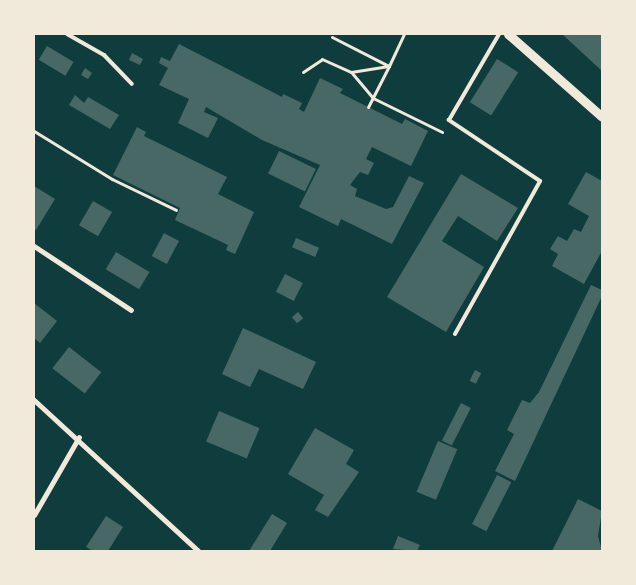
<!DOCTYPE html>
<html>
<head>
<meta charset="utf-8">
<style>
	body { margin:0 }
	#map { position:relative; width:636px; height:585px; overflow:hidden; background:#0f3d3e; font-family:Barlow,sans-serif }
	div>[style] { position:absolute }
	[style*='--x'] { left:calc(var(--x)*1px); top:calc(var(--y)*1px); width:calc(var(--w)*1px); rotate:calc(var(--a)*1deg) }
	.building>* { inset:0; background:#486865; transform-origin:0 0 }
	.path>* { height:3px; margin:-1.5px; padding:0 1.5px; transform-origin:1.5px; border-radius:1.5px; background:#f1e9da }
	.service>* { height:4px; margin:-2px; padding:0 2px; transform-origin:2px; border-radius:2px; background:#f1e9da }
	.minor>* { height:5px; margin:-2.5px; padding:0 2.5px; transform-origin:2.5px; border-radius:2.5px; background:#f1e9da }
	.tertiary>* { height:9px; margin:-4.5px; padding:0 4.5px; transform-origin:4.5px; border-radius:4.5px; background:#f1e9da }
	span { translate:-50% -50%; white-space:nowrap; text-align:center; line-height:1.15; -webkit-text-stroke:4px #f1e9da; paint-order:stroke }
	.frame { position:absolute; inset:0; border:35px solid #f1e9da; pointer-events:none }
</style>
</head>
<body>
<div id="map">
	<div class="building">
		<div style="clip-path:polygon(562px 34px,602px 34px,602px 71px)"></div>
		<div style="clip-path:polygon(179px 44px,282px 97px,283px 94px,302px 103px,299px 109px,304px 112px,320px 78px,343px 89px,340px 93px,402px 124px,405px 119px,428px 131px,411px 166px,372px 147px,366px 159px,374px 163px,368px 175px,360px 172px,350px 185px,357px 189px,355px 196px,386px 209px,393px 207px,409px 176px,424px 183px,392px 244px,341px 219px,338px 226px,299px 207px,320px 165px,262px 140px,206px 107px,204px 112px,218px 118px,208px 138px,178px 123px,189px 99px,159px 85px,168px 68px,159px 63px,161px 57px,170px 61px)"></div>
		<div style="left:47px;top:46px;width:31px;height:16px;rotate:31deg"></div>
		<div style="clip-path:polygon(132px 53px,143px 59px,140px 65px,129px 60px)"></div>
		<div style="left:497px;top:59px;width:25px;height:51px;rotate:32deg"></div>
		<div style="clip-path:polygon(85px 68px,92px 73px,88px 79px,81px 75px)"></div>
		<div style="clip-path:polygon(75px 95px,84px 103px,88px 97px,119px 115px,110px 129px,69px 105px)"></div>
		<div style="clip-path:polygon(137px 127px,146px 132px,144px 136px,227px 177px,218px 194px,254px 212px,235px 254px,226px 250px,228px 245px,175px 220px,180px 208px,113px 175px)"></div>
		<div style="left:279px;top:151px;width:41px;height:25px;rotate:26deg"></div>
		<div style="clip-path:polygon(586px 172px,602px 181px,602px 251px,584px 284px,552px 266px,558px 254px,550px 249px,558px 236px,567px 241px,574px 229px,581px 232px,589px 216px,568px 204px)"></div>
		<div style="clip-path:polygon(461px 174px,518px 208px,497px 241px,458px 216px,442px 241px,484px 267px,446px 332px,387px 297px)"></div>
		<div style="clip-path:polygon(34px 186px,55px 199px,36px 230px,34px 228px)"></div>
		<div style="left:93px;top:201px;width:22px;height:28px;rotate:30deg"></div>
		<div style="left:164px;top:233px;width:17px;height:26px;rotate:28deg"></div>
		<div style="left:296px;top:238px;width:25px;height:10px;rotate:23deg"></div>
		<div style="left:116px;top:252px;width:39px;height:20px;rotate:31deg"></div>
		<div style="left:285px;top:274px;width:20px;height:20px;rotate:27deg"></div>
		<div style="clip-path:polygon(591px 285px,602px 290px,602px 296px,515px 481px,495px 471px,514px 434px,507px 430px,522px 400px,530px 403px,539px 392px)"></div>
		<div style="clip-path:polygon(34px 303px,57px 321px,40px 343px,34px 338px)"></div>
		<div style="left:298px;top:312px;width:8px;height:8px;rotate:50deg"></div>
		<div style="clip-path:polygon(243px 328px,316px 362px,303px 389px,259px 369px,250px 387px,222px 374px)"></div>
		<div style="left:69px;top:347px;width:41px;height:27px;rotate:38deg"></div>
		<div style="left:475px;top:370px;width:7px;height:12px;rotate:27deg"></div>
		<div style="left:461px;top:403px;width:11px;height:42px;rotate:27deg"></div>
		<div style="left:219px;top:411px;width:44px;height:33px;rotate:23deg"></div>
		<div style="clip-path:polygon(315px 428px,354px 450px,346px 464px,359px 472px,328px 517px,315px 510px,324px 495px,288px 474px)"></div>
		<div style="left:438px;top:441px;width:21px;height:55px;rotate:23deg"></div>
		<div style="left:497px;top:475px;width:16px;height:55px;rotate:27deg"></div>
		<div style="clip-path:polygon(578px 499px,602px 511px,598px 536px,602px 551px,552px 551px)"></div>
		<div style="clip-path:polygon(272px 514px,287px 523px,270px 551px,249px 551px)"></div>
		<div style="clip-path:polygon(106px 516px,123px 527px,108px 551px,93px 551px,86px 547px)"></div>
		<div style="clip-path:polygon(398px 536px,420px 545px,417px 551px,393px 549px)"></div>
	</div>
	<div class="path">
		<div style="--x:332;--y:37;--w:64;--a:27"></div>
		<div style="--x:389;--y:66;--w:46;--a:117.1"></div>
		<div style="--x:303;--y:72;--w:23;--a:-34"></div>
		<div style="--x:322;--y:59;--w:32;--a:24"></div>
		<div style="--x:351;--y:72;--w:38;--a:-9"></div>
		<div style="--x:389;--y:66;--w:35;--a:-65"></div>
		<div style="--x:352;--y:73;--w:33;--a:50"></div>
		<div style="--x:373;--y:98;--w:77;--a:26.2"></div>
		<div style="--x:34;--y:131;--w:92;--a:31.6"></div>
		<div style="--x:112;--y:179;--w:71;--a:25.8"></div>
	</div>
	<div class="service">
		<div style="--x:67;--y:34;--w:43;--a:29.6"></div>
		<div style="--x:104;--y:55;--w:40;--a:46"></div>
		<div style="--x:455;--y:334;--w:175;--a:-60.9"></div>
		<div style="--x:540;--y:181;--w:110;--a:-146.2"></div>
		<div style="--x:449;--y:120;--w:99;--a:-59.8"></div>
	</div>
	<div class="minor">
		<div style="--x:34;--y:246;--w:116;--a:33.4"></div>
		<div style="--x:34;--y:400;--w:223;--a:42.6"></div>
		<div style="--x:34;--y:515;--w:90;--a:-60"></div>
	</div>
	<div class="tertiary">
		<div style="--x:508;--y:34;--w:125;--a:41.4"></div>
	</div>
	<div class="frame"></div>
</div>
</body>
</html>
